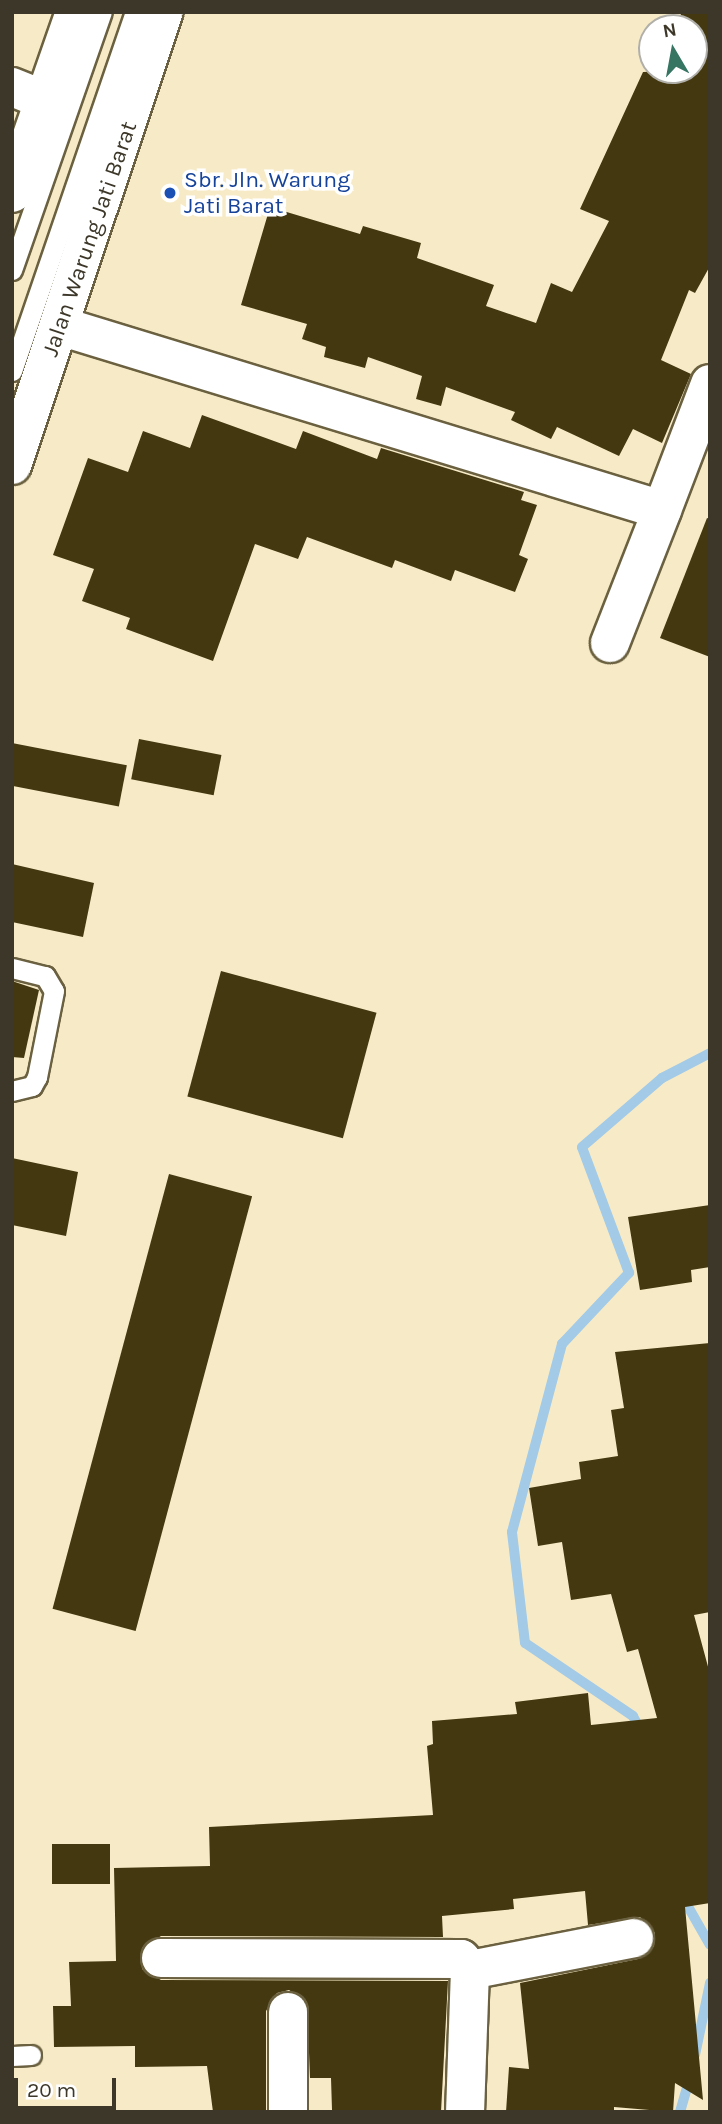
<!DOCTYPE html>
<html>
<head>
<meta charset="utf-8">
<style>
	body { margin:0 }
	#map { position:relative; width:722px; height:2124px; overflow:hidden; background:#f7ebc7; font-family:Karla,sans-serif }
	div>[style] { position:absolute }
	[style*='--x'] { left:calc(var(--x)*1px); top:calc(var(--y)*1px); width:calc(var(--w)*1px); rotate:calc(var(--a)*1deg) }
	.stream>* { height:10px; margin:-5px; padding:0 5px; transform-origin:5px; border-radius:5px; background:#a3cae7 }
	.building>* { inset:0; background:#433810; transform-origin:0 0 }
	.roads { filter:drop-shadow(2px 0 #6b6140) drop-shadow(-2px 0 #6b6140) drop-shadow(0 2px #6b6140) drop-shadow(0 -2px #6b6140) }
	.service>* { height:19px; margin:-9.5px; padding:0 9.5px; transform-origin:9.5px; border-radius:9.5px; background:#fff }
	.minor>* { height:38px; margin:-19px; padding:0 19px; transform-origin:19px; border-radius:19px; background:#fff }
	.primary>* { height:38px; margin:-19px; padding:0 19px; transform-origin:19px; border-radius:19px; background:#fff }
	.dots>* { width:19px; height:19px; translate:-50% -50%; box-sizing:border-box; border:4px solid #fff; border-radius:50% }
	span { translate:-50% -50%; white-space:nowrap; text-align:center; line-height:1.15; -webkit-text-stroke:7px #fff; paint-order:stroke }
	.transit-label { font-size:23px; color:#164399 }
	.left { translate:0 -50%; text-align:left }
	.street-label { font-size:23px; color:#3c3729 }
	.frame { position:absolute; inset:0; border:14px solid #3c3729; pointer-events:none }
	.north { position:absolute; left:638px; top:14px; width:70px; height:70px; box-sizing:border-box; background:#fff; border:2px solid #b1afa9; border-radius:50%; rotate:350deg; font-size:19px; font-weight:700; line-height:28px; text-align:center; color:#3c3729 }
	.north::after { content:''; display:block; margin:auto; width:24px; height:32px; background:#367562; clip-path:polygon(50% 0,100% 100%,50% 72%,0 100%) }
	.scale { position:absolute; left:14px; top:2078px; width:102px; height:32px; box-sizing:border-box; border:4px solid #3c3729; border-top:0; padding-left:9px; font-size:21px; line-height:24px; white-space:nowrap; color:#3c3729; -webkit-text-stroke:5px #fff; paint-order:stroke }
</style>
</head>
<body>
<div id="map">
	<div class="stream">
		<div style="--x:642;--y:1733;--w:19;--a:-118"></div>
		<div style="--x:633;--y:1716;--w:130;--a:-145.9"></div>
		<div style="--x:525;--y:1643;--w:112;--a:-96.7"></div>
		<div style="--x:512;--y:1532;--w:195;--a:-75.1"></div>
		<div style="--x:562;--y:1344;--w:98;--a:-46.7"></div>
		<div style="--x:629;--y:1273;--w:134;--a:-110.5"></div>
		<div style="--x:582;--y:1147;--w:106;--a:-40.8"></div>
		<div style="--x:662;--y:1078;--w:54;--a:-27.5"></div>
		<div style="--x:682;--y:1896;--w:56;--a:60.3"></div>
		<div style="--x:695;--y:2055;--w:74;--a:-78.2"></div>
		<div style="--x:680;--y:2112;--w:36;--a:-74"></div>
	</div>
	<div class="building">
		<div style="clip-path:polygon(682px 12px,710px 12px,710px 266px,695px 293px,689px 290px,661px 360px,691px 374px,662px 443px,633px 429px,619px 456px,557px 427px,551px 439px,511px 420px,515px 412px,446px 387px,441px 406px,416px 399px,422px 376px,368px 357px,365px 368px,324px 357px,326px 347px,302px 339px,307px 324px,241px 305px,270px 207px,360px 234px,363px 226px,421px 243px,417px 258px,494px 285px,486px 306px,536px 323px,551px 283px,572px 292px,609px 221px,580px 209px,643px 72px,694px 70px,694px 28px,674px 28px)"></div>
		<div style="clip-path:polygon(202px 415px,296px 449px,303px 431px,377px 459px,381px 448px,524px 492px,521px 500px,537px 505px,519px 555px,528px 559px,515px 592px,455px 570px,451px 581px,395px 560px,392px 568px,307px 537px,298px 559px,255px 544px,213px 661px,126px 629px,130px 618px,82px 601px,94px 569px,53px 555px,88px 458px,128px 472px,143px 431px,190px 448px)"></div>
		<div style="clip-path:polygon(707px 518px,710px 519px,710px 657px,660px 638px)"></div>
		<div style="left:139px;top:739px;width:84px;height:41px;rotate:11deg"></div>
		<div style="left:12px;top:743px;width:117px;height:42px;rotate:11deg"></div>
		<div style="clip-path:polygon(12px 864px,94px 883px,83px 937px,12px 922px)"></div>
		<div style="left:221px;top:971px;width:161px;height:130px;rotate:15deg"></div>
		<div style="clip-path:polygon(12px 981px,39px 990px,24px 1058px,12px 1057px)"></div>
		<div style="clip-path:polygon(12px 1158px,78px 1172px,66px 1236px,12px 1225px)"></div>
		<div style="left:169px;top:1174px;width:86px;height:450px;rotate:15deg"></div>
		<div style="clip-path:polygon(710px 1205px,710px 1267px,691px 1270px,692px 1282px,640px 1290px,628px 1217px)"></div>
		<div style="clip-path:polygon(710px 1343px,710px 1612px,694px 1615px,710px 1674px,710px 1903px,685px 1907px,703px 2100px,675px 2083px,673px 2112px,614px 2107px,614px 2112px,506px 2112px,509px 2067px,529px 2069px,520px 1983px,638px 1959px,654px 1946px,655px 1933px,640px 1917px,588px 1925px,585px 1891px,513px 1899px,514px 1909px,442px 1916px,443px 1937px,161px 1936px,142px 1948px,142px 1969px,161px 1980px,448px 1981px,441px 2112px,332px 2110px,331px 2078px,310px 2078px,307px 2002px,289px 1990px,277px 1993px,266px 2011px,266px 2112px,213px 2112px,207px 2066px,135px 2067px,135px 2046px,54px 2047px,53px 2006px,71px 2006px,69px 1962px,116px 1961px,114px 1868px,210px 1866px,209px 1827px,433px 1815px,427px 1746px,433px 1744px,432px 1721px,517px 1714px,515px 1702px,588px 1693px,591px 1725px,657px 1718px,638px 1649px,627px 1652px,611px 1594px,571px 1600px,562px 1542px,538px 1546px,529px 1488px,581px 1479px,579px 1462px,618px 1456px,611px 1410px,624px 1408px,615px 1352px)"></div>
		<div style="left:110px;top:1844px;width:40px;height:58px;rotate:90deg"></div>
	</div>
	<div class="roads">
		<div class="service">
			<div style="--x:12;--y:270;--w:273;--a:-70.8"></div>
			<div style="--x:12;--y:371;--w:379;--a:-71.1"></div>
			<div style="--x:12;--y:968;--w:34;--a:14"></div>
			<div style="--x:45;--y:976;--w:17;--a:59"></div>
			<div style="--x:54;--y:991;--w:88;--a:101.2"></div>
			<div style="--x:37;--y:1077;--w:10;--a:119"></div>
			<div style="--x:32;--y:1086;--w:21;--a:166"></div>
			<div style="--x:12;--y:2056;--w:19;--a:-3"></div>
		</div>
		<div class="minor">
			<div style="--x:12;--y:87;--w:35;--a:22"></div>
			<div style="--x:60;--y:326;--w:629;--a:17"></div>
			<div style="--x:662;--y:510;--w:135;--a:-69.1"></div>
			<div style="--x:610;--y:643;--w:143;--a:-68.6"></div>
			<div style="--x:161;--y:1958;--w:300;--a:0.2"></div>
			<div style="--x:461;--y:1959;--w:14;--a:51"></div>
			<div style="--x:470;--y:1970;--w:142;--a:92"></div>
			<div style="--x:470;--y:1970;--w:167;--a:-11"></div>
			<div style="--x:288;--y:2012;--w:100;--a:90"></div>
		</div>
		<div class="primary">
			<div style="--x:12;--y:193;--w:192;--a:-70.8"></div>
			<div style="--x:12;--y:465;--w:478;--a:-71.5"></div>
		</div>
	</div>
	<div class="dots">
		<div style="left:170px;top:193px;background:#1a4fb4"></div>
	</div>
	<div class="transit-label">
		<span class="left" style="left:184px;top:193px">Sbr. Jln. Warung<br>Jati Barat</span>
	</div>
	<div class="street-label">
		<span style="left:90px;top:239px;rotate:-71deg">Jalan Warung Jati Barat</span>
	</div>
	<div class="frame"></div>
	<div class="north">N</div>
	<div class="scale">20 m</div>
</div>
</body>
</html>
